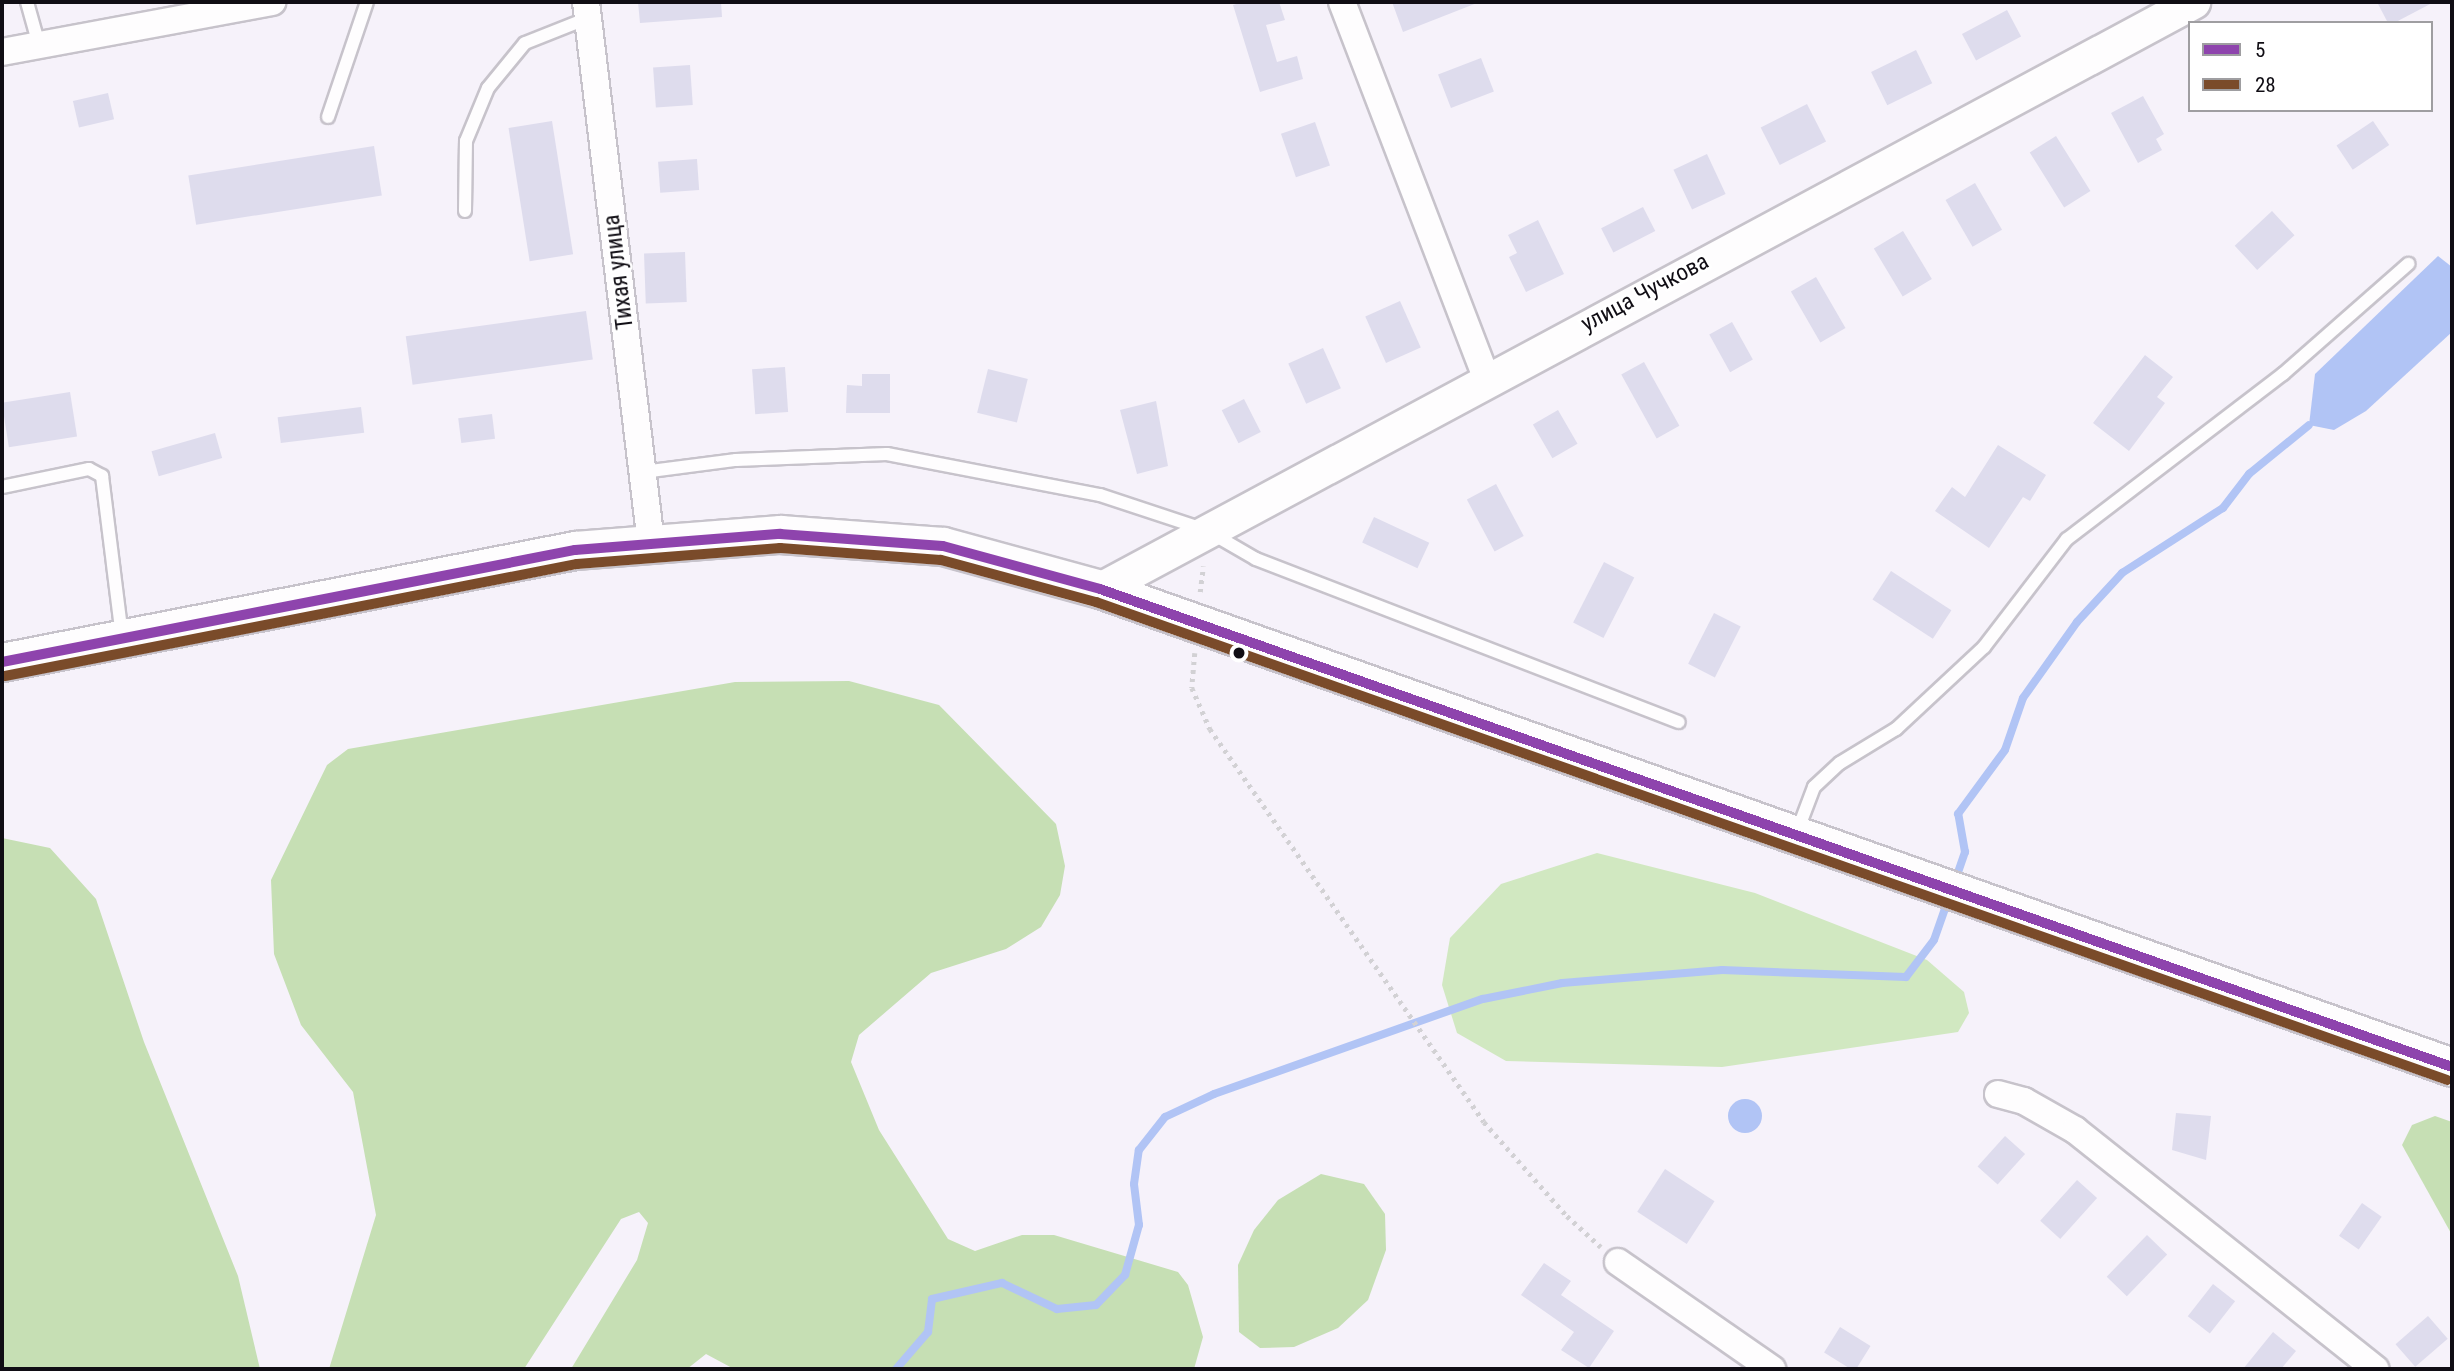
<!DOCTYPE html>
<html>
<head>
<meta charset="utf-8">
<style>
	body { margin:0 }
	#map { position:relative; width:2454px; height:1371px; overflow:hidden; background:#f6f2fa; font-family:"Roboto Condensed",sans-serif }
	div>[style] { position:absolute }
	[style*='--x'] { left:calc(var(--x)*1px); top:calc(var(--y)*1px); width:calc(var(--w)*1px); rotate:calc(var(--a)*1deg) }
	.green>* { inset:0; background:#d1e8c1 }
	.forest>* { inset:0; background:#c6dfb4 }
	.water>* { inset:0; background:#b1c4f5 }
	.round { border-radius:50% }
	.stream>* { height:8px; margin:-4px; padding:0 4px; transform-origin:4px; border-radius:4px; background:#b1c4f5 }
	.building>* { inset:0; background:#dedced; transform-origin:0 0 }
	.path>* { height:4.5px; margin-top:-2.25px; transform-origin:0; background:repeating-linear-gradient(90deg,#d2d1d4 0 3.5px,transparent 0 8.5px) }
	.roads { filter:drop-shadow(2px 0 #c7c3cb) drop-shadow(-2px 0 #c7c3cb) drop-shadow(0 2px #c7c3cb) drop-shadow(0 -2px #c7c3cb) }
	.service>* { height:12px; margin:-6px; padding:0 6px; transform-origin:6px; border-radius:6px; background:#fefdfe }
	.minor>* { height:26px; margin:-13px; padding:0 13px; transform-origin:13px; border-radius:13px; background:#fefdfe }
	.tertiary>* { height:33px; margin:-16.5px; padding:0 16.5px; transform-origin:16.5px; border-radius:16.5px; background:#fefdfe }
	.secondary>* { height:37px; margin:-18.5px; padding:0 18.5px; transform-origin:18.5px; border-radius:18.5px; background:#fefdfe }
	.bus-1>* { height:10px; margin:-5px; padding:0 5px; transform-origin:5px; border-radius:5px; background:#8e44ad }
	.bus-2>* { height:10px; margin:-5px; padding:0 5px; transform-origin:5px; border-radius:5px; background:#7a4b2a }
	.dots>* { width:19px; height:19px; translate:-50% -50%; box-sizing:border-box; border:4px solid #fff; border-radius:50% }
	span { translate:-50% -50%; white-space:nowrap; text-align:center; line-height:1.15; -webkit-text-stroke:5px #fff; paint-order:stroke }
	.street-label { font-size:23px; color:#100d14 }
	.frame { position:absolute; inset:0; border:4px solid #100d14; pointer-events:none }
	.legend { position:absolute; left:2188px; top:21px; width:245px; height:91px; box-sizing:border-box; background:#fff; border:2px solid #9f9ea1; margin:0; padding:9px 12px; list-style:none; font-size:21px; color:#100d14 }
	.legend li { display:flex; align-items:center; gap:14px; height:35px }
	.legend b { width:35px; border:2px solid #9f9ea1 }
</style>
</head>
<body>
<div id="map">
	<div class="green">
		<div style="clip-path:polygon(1597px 853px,1755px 893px,1927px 960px,1964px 992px,1969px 1013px,1958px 1032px,1722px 1067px,1506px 1061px,1457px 1033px,1442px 985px,1450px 938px,1501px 884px)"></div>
	</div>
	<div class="forest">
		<div style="clip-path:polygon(849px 681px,939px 705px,1056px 824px,1065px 866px,1060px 895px,1041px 927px,1006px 949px,931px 973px,859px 1035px,851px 1062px,879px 1130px,948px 1239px,975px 1251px,1022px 1235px,1054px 1235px,1178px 1272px,1188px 1285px,1203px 1337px,1194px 1369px,734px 1369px,706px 1354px,687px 1369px,571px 1369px,637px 1260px,648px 1223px,639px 1212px,621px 1219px,524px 1369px,329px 1369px,376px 1215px,353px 1092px,301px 1025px,274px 954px,271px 880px,327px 765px,348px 749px,735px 682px)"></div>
		<div style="clip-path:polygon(2px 838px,50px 848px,96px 899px,144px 1042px,238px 1276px,260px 1369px,2px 1369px)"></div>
		<div style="clip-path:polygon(2435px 1116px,2452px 1122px,2452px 1235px,2402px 1145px,2412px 1125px)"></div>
		<div style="clip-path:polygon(1321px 1174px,1364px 1184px,1385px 1214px,1386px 1250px,1368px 1300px,1338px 1328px,1294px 1347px,1260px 1348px,1239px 1332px,1238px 1265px,1254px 1230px,1278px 1200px)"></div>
	</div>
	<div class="water">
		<div style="clip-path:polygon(2438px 256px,2452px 267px,2452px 332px,2366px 411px,2334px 430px,2309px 425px,2315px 374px)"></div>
		<div class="round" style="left:1728px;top:1099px;width:34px;height:34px"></div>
	</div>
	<div class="stream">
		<div style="--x:1955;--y:881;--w:31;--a:-71"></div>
		<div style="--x:1965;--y:852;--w:39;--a:-100"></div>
		<div style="--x:1958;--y:814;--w:79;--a:-53.7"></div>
		<div style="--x:2005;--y:750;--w:55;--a:-70.9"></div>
		<div style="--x:2023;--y:698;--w:93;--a:-54.6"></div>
		<div style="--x:2077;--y:622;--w:67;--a:-47.4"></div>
		<div style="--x:2122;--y:573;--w:120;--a:-32.8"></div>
		<div style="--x:2223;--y:508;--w:43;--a:-52.6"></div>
		<div style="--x:2249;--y:474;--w:77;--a:-39.2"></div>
		<div style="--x:896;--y:1369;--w:49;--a:-49.1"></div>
		<div style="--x:928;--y:1332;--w:33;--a:-83"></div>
		<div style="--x:932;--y:1299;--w:72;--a:-12.9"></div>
		<div style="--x:1002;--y:1283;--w:61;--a:25.3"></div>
		<div style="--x:1057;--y:1309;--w:39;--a:-6"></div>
		<div style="--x:1096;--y:1305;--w:42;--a:-46"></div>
		<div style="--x:1125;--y:1275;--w:52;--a:-74.4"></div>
		<div style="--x:1139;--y:1225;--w:41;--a:-97"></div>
		<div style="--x:1134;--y:1184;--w:34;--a:-82"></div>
		<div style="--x:1139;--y:1150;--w:42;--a:-51.8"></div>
		<div style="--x:1165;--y:1117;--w:54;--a:-25.1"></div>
		<div style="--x:1214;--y:1094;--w:285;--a:-19.5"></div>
		<div style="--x:1483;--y:999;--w:81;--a:-11.4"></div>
		<div style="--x:1562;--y:983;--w:161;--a:-4.6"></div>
		<div style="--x:1722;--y:970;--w:184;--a:2.2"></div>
		<div style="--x:1906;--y:977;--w:46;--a:-52.9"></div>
		<div style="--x:1934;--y:940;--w:42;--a:-70.7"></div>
	</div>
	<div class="building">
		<div style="clip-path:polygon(638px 2px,721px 2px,722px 17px,640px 23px)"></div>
		<div style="clip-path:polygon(1243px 2px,1279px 2px,1285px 20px,1266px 25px,1277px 62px,1297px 56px,1303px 79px,1260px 92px,1233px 5px)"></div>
		<div style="clip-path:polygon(1392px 2px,1476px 2px,1477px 3px,1403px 32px)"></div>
		<div style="clip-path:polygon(2377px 2px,2434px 2px,2394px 23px,2388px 23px)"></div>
		<div style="left:2007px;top:10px;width:30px;height:51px;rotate:62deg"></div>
		<div style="left:1916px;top:50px;width:37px;height:50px;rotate:64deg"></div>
		<div style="left:1481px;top:58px;width:36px;height:46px;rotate:69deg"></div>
		<div style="left:690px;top:65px;width:40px;height:37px;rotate:86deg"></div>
		<div style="left:108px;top:93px;width:27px;height:36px;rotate:77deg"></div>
		<div style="clip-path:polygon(2143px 96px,2164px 134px,2156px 139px,2162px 150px,2138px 163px,2111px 113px)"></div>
		<div style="left:1807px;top:104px;width:42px;height:52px;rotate:63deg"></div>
		<div style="left:552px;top:121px;width:135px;height:44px;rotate:81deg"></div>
		<div style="left:2373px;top:121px;width:29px;height:44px;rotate:56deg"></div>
		<div style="left:1315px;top:122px;width:46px;height:36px;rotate:71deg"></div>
		<div style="left:2056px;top:136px;width:65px;height:31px;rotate:58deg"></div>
		<div style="left:374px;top:146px;width:50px;height:188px;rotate:81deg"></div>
		<div style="left:1707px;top:154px;width:44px;height:37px;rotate:65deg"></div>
		<div style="left:697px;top:159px;width:31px;height:39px;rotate:86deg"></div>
		<div style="left:1975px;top:183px;width:54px;height:34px;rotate:60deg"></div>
		<div style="left:1643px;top:207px;width:27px;height:47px;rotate:63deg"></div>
		<div style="left:2272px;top:211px;width:33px;height:51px;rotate:47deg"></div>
		<div style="clip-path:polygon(1538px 220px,1564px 274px,1526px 292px,1509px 257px,1517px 253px,1508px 235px)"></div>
		<div style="left:1903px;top:231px;width:56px;height:34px;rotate:59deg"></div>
		<div style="left:685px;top:252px;width:50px;height:41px;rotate:88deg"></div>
		<div style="left:1816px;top:277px;width:59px;height:29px;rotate:60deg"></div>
		<div style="left:1400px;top:301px;width:51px;height:38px;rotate:66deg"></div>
		<div style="left:586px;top:311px;width:49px;height:182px;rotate:82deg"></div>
		<div style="left:1732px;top:322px;width:43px;height:26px;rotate:61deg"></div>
		<div style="left:1323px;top:348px;width:44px;height:38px;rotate:66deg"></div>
		<div style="clip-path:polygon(2145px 355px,2173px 377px,2157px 397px,2165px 403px,2129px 451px,2093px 423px)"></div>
		<div style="left:1644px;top:362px;width:73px;height:26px;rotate:61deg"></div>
		<div style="left:785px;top:367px;width:45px;height:33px;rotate:86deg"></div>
		<div style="left:988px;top:369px;width:41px;height:45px;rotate:14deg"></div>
		<div style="clip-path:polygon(862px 374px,890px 374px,890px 413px,846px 413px,847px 385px,862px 386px)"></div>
		<div style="left:70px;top:392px;width:45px;height:69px;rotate:81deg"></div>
		<div style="left:1244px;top:399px;width:37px;height:25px;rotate:63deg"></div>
		<div style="clip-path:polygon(1156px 401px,1168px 466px,1137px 474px,1120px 410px)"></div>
		<div style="left:361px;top:407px;width:26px;height:84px;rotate:83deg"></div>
		<div style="left:1558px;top:410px;width:39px;height:29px;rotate:60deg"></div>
		<div style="left:492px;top:414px;width:25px;height:34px;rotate:83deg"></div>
		<div style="left:215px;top:433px;width:26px;height:66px;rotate:74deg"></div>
		<div style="clip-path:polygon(1998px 445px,2046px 475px,2030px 501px,2023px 497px,1989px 548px,1935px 511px,1952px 487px,1965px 497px)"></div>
		<div style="left:1496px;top:484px;width:59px;height:33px;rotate:62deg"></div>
		<div style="left:1374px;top:517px;width:61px;height:28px;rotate:25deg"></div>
		<div style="left:1604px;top:562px;width:34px;height:68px;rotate:27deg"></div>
		<div style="left:1891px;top:571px;width:72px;height:34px;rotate:33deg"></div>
		<div style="left:1714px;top:613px;width:30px;height:57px;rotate:27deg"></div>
		<div style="clip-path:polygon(2176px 1113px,2211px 1116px,2206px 1160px,2172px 1150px)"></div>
		<div style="left:2005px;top:1136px;width:27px;height:41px;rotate:42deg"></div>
		<div style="left:1665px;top:1169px;width:59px;height:51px;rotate:33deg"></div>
		<div style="left:2077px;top:1180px;width:27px;height:55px;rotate:42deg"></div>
		<div style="left:2362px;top:1203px;width:24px;height:40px;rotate:35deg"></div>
		<div style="left:2147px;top:1235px;width:28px;height:58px;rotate:44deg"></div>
		<div style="clip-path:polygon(1544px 1263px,1571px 1281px,1561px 1295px,1614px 1331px,1589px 1368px,1561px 1350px,1574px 1332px,1521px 1295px)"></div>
		<div style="left:2213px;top:1284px;width:28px;height:41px;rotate:38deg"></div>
		<div style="left:2428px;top:1316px;width:30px;height:43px;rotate:49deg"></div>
		<div style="left:1840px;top:1327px;width:36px;height:30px;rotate:32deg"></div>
		<div style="clip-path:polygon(2273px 1332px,2296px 1351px,2281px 1369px,2243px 1369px)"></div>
	</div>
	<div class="path">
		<div style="--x:1200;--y:592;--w:26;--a:-83"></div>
		<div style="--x:1195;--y:653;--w:35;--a:95"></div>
		<div style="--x:1192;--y:688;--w:45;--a:66.3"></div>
		<div style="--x:1210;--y:729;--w:479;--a:55.1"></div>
		<div style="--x:1484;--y:1122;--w:125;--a:48.6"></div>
		<div style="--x:1567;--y:1216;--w:46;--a:42.4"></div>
	</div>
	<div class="roads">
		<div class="service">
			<div style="--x:27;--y:2;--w:45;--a:74.4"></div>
			<div style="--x:328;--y:117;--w:121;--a:-71.3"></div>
			<div style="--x:465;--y:211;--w:70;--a:-89.2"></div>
			<div style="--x:466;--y:141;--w:57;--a:-67.5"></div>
			<div style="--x:488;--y:88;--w:58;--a:-50.6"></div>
			<div style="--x:525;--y:43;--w:68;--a:-21.6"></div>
			<div style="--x:643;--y:472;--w:94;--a:-7.4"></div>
			<div style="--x:736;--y:460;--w:151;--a:-2.3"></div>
			<div style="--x:887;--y:454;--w:217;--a:10.9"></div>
			<div style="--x:1100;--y:495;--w:112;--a:18.3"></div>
			<div style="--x:1206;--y:530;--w:58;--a:30.1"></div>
			<div style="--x:1256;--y:559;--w:453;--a:21.1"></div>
			<div style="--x:2;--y:487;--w:89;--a:-11.7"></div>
			<div style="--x:89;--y:469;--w:15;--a:28"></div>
			<div style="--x:102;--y:476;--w:162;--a:82.9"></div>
			<div style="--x:1797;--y:832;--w:48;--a:-69.3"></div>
			<div style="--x:1814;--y:787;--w:35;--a:-43"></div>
			<div style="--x:1840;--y:763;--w:66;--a:-31.3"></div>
			<div style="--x:1896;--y:729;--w:120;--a:-43"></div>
			<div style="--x:1984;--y:647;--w:136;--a:-52.5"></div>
			<div style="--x:2067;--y:539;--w:272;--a:-37.4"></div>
			<div style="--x:2283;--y:374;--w:167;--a:-41.3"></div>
		</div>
		<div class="minor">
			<div style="--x:586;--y:2;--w:545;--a:83.15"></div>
			<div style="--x:1342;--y:2;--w:402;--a:69"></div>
			<div style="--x:2;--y:52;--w:275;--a:-10.5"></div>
			<div style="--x:1998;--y:1094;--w:27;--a:15"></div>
			<div style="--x:2024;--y:1101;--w:59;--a:29.6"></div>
			<div style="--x:2075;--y:1130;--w:384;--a:38.5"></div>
			<div style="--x:1618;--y:1262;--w:188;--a:34.8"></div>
		</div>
		<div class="tertiary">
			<div style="--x:1100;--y:589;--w:1241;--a:-28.24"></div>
		</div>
		<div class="secondary">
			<div style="--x:2;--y:662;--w:584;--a:-11.06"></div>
			<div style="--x:575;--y:550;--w:206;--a:-4.5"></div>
			<div style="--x:780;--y:534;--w:163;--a:4.2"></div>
			<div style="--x:943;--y:546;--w:163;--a:15.3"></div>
			<div style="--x:1100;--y:589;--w:1434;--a:19.47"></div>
		</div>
	</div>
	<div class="bus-1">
		<div style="--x:2;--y:662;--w:584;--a:-11.06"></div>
		<div style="--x:575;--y:550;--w:206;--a:-4.5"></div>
		<div style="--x:780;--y:534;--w:163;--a:4.2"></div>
		<div style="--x:943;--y:546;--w:163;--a:15.3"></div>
		<div style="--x:1100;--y:589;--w:1434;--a:19.47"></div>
	</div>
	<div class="bus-2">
		<div style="--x:5;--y:676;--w:583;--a:-11.08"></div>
		<div style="--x:577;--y:564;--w:204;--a:-4.5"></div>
		<div style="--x:780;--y:548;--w:161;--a:4.3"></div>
		<div style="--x:941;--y:560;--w:161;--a:15.2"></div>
		<div style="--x:1096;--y:602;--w:1433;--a:19.48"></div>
	</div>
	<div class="dots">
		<div style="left:1239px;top:653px;background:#100d14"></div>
	</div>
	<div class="street-label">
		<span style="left:619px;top:272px;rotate:-97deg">Тихая улица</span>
		<span style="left:1645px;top:293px;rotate:-28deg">улица Чучкова</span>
	</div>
	<div class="frame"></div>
	<ul class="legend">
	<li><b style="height:9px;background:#8e44ad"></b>5</li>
	<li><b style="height:9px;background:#7a4b2a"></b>28</li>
	</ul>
</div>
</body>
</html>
